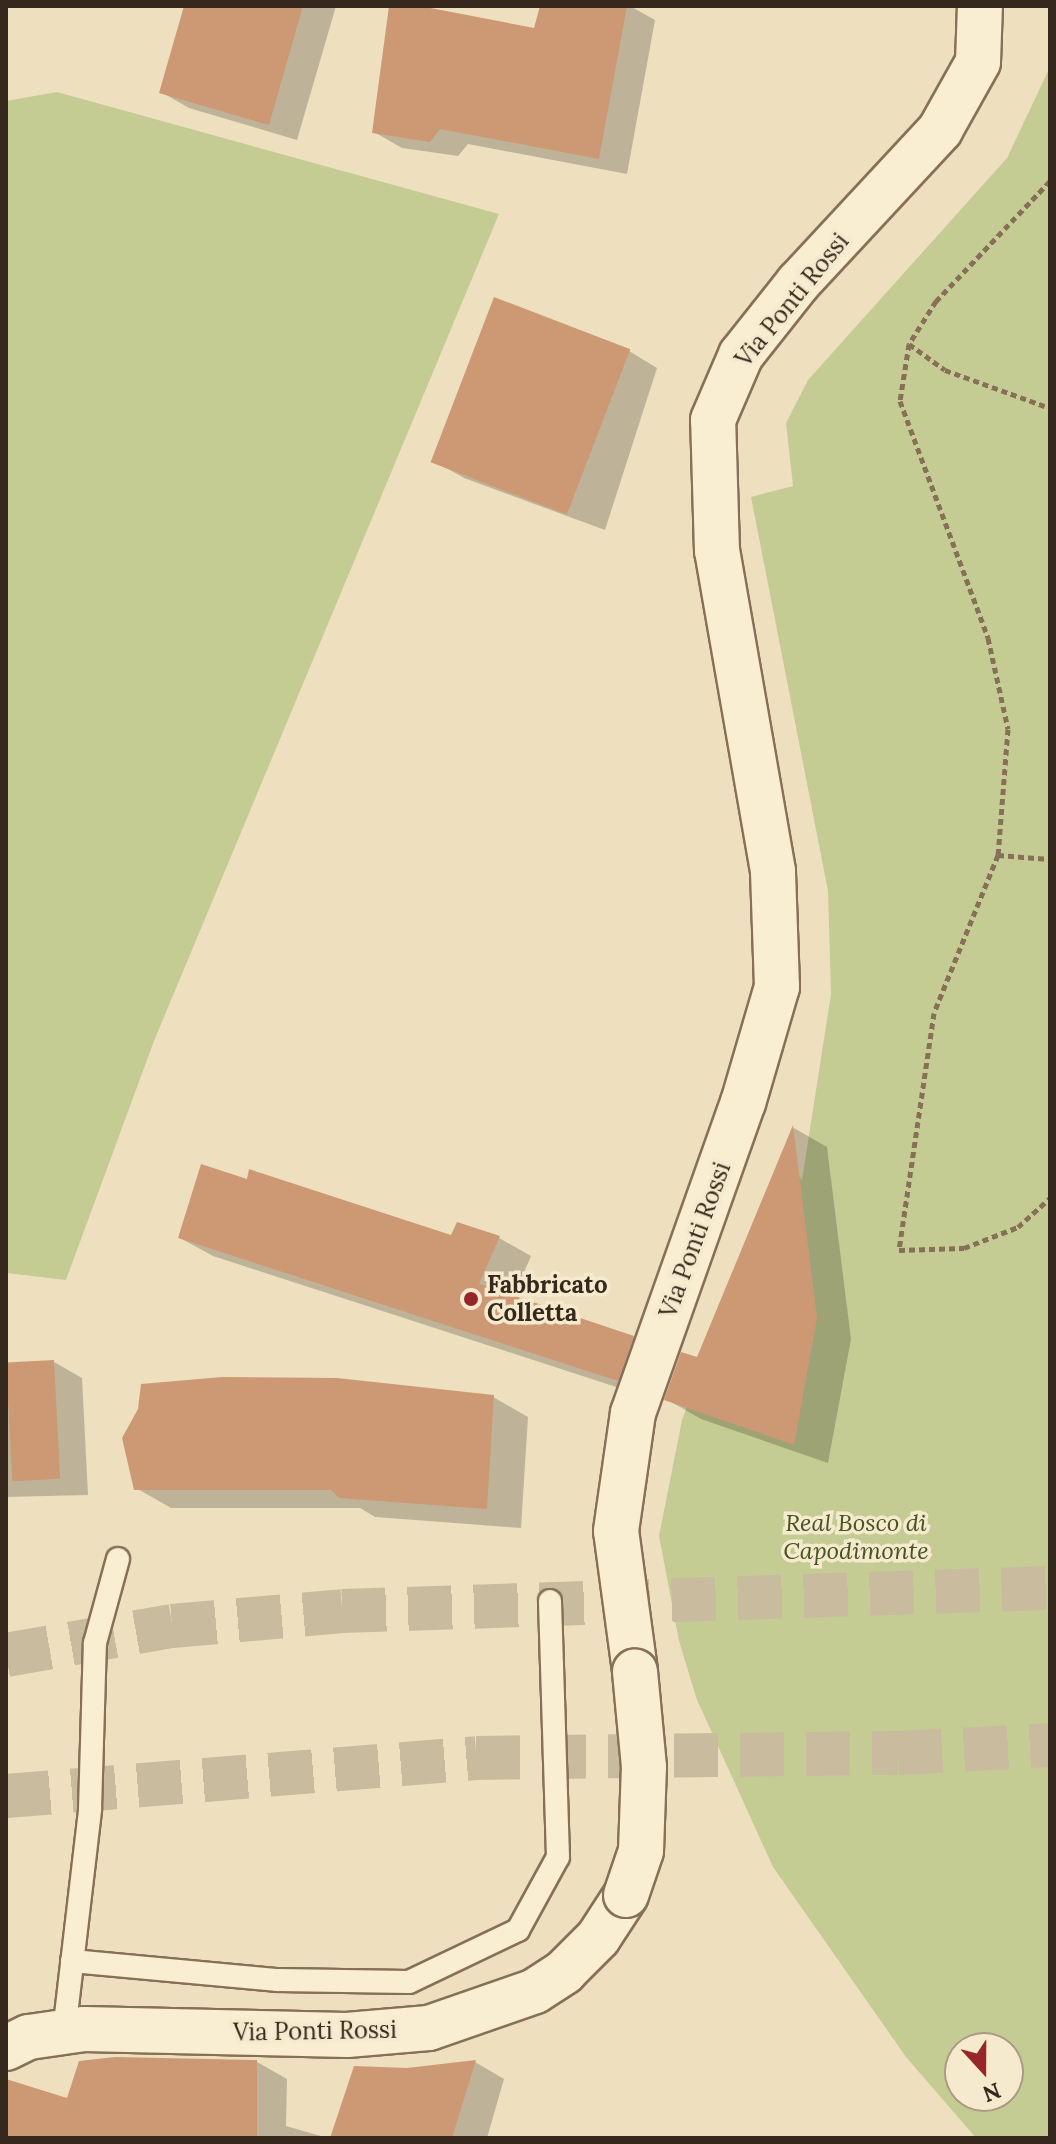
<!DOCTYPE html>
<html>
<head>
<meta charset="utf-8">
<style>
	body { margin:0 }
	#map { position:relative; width:1056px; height:2144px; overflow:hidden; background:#eee0bf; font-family:Lora,serif }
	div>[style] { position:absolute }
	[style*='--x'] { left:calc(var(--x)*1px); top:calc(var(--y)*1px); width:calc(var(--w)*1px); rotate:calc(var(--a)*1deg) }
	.green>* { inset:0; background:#c5cc93 }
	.shadow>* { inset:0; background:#0003 }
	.building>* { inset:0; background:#cd9974; transform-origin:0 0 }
	.motorway-tunnel>* { height:44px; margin-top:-22px; transform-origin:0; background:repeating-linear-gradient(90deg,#c9bb9e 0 44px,transparent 0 66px) }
	.path>* { height:5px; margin-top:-2.5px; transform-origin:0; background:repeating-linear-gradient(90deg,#877057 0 6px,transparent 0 10px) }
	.roads { filter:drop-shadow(2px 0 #877057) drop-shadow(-2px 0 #877057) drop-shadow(0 2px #877057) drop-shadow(0 -2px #877057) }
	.service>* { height:22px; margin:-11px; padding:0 11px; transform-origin:11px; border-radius:11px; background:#f9edd2 }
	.tertiary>* { height:44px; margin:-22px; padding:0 22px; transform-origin:22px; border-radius:22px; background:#f9edd2 }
	.bridges { filter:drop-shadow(2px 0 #877057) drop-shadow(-2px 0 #877057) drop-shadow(0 2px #877057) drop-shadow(0 -2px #877057) }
	.tertiary-bridge>* { height:44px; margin:-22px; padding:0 22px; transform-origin:22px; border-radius:22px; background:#f9edd2 }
	.dots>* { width:22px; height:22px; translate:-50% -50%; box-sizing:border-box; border:4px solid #f6eace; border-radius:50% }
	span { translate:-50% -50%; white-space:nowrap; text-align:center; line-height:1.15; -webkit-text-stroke:7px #f6eace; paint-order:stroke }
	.street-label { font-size:24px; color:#36281c }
	.poi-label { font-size:24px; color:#36281c; font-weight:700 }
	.left { translate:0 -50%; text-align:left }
	.park-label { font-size:24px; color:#465322; font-style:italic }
	.frame { position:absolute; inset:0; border:8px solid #36281c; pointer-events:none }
	.north { position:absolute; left:944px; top:2032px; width:80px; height:80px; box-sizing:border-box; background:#f6eace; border:2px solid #a99c87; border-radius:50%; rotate:159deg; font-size:22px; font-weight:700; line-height:32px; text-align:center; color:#36281c }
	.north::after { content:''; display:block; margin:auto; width:28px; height:36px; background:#962627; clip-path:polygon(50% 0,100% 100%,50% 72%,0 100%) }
</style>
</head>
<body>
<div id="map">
	<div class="green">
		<div style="clip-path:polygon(evenodd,1050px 67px,1050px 2138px,976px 2138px,906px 2057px,773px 1867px,697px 1700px,679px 1641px,659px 1536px,682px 1420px,779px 1160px,802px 1180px,831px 994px,828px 891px,751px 497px,793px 486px,786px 423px,808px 380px,1007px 158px,1050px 67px,960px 2048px,1008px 2048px,1008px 2096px,960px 2096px,960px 2048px)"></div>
		<div style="clip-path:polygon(57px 92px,499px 214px,154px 1041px,66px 1280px,6px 1273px,6px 101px)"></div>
	</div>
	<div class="shadow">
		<div style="clip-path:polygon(186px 6px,336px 6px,297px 140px,189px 108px,161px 92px)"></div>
		<div style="clip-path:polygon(391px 6px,536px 31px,542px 6px,630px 6px,655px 20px,627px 174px,468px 144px,458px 156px,402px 148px,374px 132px)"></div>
		<div style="clip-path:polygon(629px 351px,657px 368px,605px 530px,464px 478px,436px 462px)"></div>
		<div style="clip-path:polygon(794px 1128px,827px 1147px,851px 1339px,828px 1463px,701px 1419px,666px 1399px,698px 1360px)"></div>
		<div style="clip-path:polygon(248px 1182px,452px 1237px,499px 1238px,531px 1256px,513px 1298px,633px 1338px,665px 1357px,650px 1398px,213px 1256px,180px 1238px)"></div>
		<div style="clip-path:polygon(54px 1362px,82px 1378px,88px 1495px,6px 1497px,6px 1364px)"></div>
		<div style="clip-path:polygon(493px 1397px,528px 1417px,521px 1528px,375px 1517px,360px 1508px,171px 1508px,136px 1488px)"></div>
		<div style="clip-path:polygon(257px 2062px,287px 2079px,286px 2126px,328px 2138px,6px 2138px,6px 2082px,68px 2100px)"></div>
		<div style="clip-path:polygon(475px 2062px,504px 2079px,487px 2138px,332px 2138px,407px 2070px)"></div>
	</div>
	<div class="building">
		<div style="clip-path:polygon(184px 6px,303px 6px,269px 125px,159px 93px)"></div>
		<div style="clip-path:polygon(389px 6px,420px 6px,534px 28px,540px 6px,627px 6px,599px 159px,440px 129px,430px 142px,372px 133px)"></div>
		<div style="left:494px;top:297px;width:146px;height:177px;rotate:21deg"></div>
		<div style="clip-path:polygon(793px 1125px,817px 1318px,794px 1445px,664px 1400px,681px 1352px,697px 1357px)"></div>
		<div style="clip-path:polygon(201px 1164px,247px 1179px,249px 1169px,451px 1235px,457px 1222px,500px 1236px,479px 1284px,634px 1336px,618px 1381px,178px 1238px)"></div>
		<div style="left:54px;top:1360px;width:119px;height:48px;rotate:87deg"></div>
		<div style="clip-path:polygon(222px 1377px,337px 1378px,494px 1395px,487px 1509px,339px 1498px,331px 1490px,134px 1490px,122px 1438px,138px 1409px,141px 1384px)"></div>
		<div style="clip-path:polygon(115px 2057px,257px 2060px,257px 2138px,6px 2138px,6px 2079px,67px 2098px,79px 2061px)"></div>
		<div style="clip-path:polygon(476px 2060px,452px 2138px,330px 2138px,354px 2066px,407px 2068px)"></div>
	</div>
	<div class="motorway-tunnel">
		<div style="--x:6;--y:1655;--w:169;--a:-9.9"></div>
		<div style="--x:172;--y:1626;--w:171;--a:-5"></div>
		<div style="--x:342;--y:1611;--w:708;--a:-1.86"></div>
		<div style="--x:6;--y:1796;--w:472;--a:-4.6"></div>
		<div style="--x:476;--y:1758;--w:422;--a:-0.7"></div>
		<div style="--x:898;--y:1753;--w:152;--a:-3"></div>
	</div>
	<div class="path">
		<div style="--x:1050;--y:181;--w:166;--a:133.5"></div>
		<div style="--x:936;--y:301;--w:51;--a:122.1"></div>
		<div style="--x:909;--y:344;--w:44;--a:35.8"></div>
		<div style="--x:945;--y:370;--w:112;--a:19.9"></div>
		<div style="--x:909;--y:344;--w:58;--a:99"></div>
		<div style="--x:900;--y:401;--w:253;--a:69.6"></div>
		<div style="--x:988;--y:638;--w:93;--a:77.6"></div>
		<div style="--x:1008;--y:729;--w:126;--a:94.5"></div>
		<div style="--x:998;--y:855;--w:170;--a:112.1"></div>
		<div style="--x:934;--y:1013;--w:240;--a:98.4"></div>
		<div style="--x:899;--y:1250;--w:65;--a:-1.8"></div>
		<div style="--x:964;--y:1248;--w:58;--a:-21.3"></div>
		<div style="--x:1018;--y:1227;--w:43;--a:-42.2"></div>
		<div style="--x:998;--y:855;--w:52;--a:4.4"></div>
	</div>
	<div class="roads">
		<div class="service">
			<div style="--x:72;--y:1961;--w:207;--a:5.3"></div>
			<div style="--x:278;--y:1980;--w:131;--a:0.9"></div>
			<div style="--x:409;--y:1982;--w:121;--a:-25.5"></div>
			<div style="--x:518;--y:1930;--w:83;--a:-61.3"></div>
			<div style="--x:558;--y:1857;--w:256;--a:-91.8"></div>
			<div style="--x:64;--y:2032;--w:225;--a:-83.3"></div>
			<div style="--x:90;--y:1809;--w:166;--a:-88.3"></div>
			<div style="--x:95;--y:1643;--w:87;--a:-74.7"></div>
		</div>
		<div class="tertiary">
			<div style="--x:635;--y:1671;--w:141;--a:-97.7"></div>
			<div style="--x:616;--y:1531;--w:119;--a:-81.8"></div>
			<div style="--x:633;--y:1413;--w:329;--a:-70.5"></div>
			<div style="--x:743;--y:1103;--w:121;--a:-73.7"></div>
			<div style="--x:777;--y:987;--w:116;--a:-92"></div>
			<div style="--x:773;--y:871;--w:325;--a:-99.9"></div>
			<div style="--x:717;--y:551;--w:131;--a:-91.7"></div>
			<div style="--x:713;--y:420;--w:71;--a:-66.7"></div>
			<div style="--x:741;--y:355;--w:92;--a:-51.6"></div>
			<div style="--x:798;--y:283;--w:209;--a:-47.1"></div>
			<div style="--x:940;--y:130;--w:78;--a:-60.8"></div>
			<div style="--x:978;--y:62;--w:56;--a:-88"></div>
			<div style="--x:6;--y:2048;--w:25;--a:-26"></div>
			<div style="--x:29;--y:2037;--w:56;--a:-8.3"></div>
			<div style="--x:84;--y:2029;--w:263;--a:1.3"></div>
			<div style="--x:347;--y:2035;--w:82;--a:-4.9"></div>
			<div style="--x:429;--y:2028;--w:112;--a:-19.2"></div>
			<div style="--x:535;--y:1991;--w:35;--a:-33"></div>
			<div style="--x:564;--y:1972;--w:48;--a:-45"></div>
			<div style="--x:598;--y:1938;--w:51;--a:-56.9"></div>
		</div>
	</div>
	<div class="bridges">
		<div class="tertiary-bridge">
			<div style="--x:626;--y:1895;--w:46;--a:-71.2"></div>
			<div style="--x:641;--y:1851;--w:84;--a:-88"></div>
			<div style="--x:644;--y:1767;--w:96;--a:-95.4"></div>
		</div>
	</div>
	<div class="dots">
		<div style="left:471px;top:1299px;background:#962627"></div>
	</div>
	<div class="street-label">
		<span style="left:792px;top:300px;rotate:-51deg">Via Ponti Rossi</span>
		<span style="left:695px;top:1240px;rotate:-70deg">Via Ponti Rossi</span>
		<span style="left:315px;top:2031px;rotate:-1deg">Via Ponti Rossi</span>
	</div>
	<div class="poi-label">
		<span class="left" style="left:487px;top:1299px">Fabbricato<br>Colletta</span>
	</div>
	<div class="park-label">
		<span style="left:856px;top:1537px">Real Bosco di<br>Capodimonte</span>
	</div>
	<div class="frame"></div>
	<div class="north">N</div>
</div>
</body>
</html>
